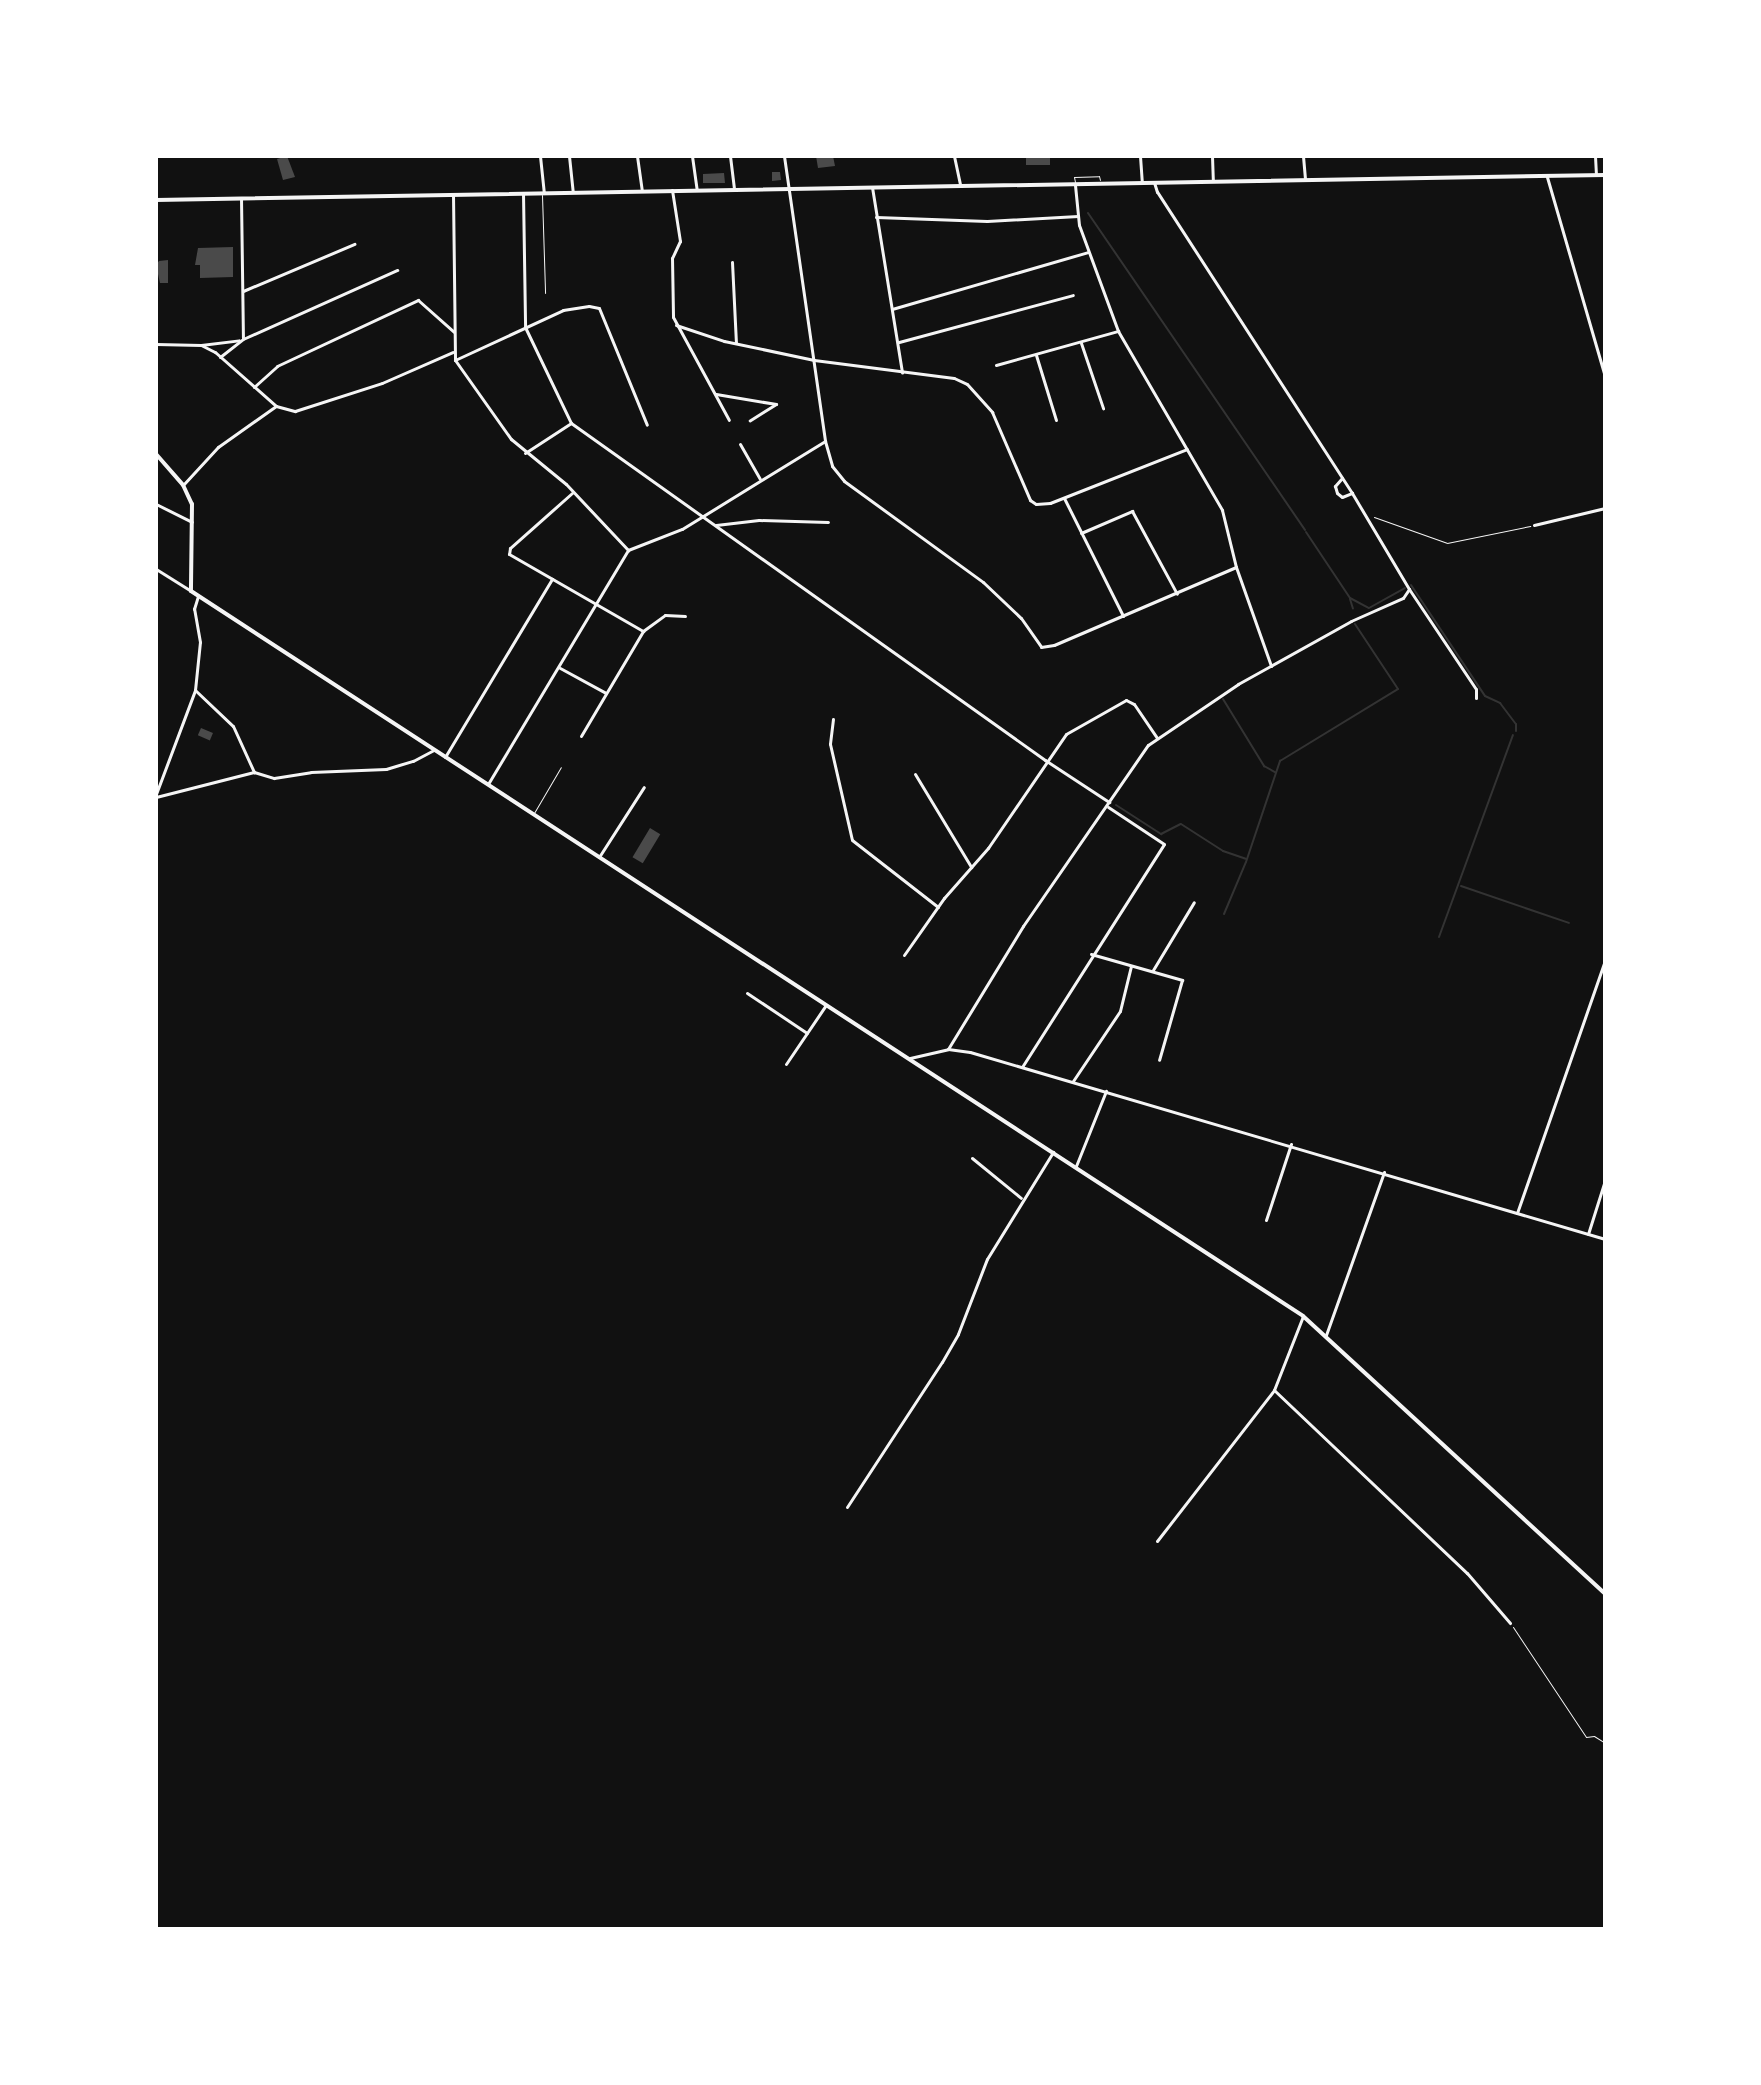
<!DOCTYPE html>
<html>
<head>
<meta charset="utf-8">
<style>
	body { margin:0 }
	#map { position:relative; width:1761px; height:2085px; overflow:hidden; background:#111; font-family:Figtree,sans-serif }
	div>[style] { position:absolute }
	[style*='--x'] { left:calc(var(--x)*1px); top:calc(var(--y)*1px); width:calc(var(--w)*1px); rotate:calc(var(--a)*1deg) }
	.stream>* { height:2px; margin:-1px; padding:0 1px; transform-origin:1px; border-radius:1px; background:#333 }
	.building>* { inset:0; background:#4a4a4a; transform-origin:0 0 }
	.path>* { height:1px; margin:-0.5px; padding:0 0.5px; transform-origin:0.5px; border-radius:0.5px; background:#f5f5f5 }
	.service>* { height:1px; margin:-0.5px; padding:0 0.5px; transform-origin:0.5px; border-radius:0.5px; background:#f5f5f5 }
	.minor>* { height:3px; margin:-1.5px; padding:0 1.5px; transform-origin:1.5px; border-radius:1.5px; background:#f5f5f5 }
	.tertiary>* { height:3px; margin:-1.5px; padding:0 1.5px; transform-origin:1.5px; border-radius:1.5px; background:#f5f5f5 }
	.primary>* { height:4px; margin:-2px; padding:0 2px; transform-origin:2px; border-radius:2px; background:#f5f5f5 }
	span { translate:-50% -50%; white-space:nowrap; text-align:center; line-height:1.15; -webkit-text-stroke:6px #fff; paint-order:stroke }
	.frame { position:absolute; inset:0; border:158px solid #fff; pointer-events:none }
</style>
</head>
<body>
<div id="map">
	<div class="stream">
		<div style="--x:1088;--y:213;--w:384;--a:55.6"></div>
		<div style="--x:1306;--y:532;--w:79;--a:56.3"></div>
		<div style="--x:1350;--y:598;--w:21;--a:28"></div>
		<div style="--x:1369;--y:608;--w:41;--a:-29.1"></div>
		<div style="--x:1411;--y:585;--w:133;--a:56.3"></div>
		<div style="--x:1485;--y:696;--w:17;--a:25"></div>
		<div style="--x:1500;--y:703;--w:26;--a:53"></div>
		<div style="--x:1516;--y:724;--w:7;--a:90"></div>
		<div style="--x:1350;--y:599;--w:10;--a:73"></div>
		<div style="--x:1223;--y:699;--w:79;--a:58.5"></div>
		<div style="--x:1264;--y:766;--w:13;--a:29"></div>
		<div style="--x:1116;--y:805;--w:54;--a:32.8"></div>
		<div style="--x:1161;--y:834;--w:22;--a:-27"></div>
		<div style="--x:1181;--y:824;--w:50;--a:32.7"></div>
		<div style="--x:1223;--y:851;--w:24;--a:19"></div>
		<div style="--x:1461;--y:886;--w:114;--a:18.9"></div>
		<div style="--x:1224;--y:914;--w:56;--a:-67.1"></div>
		<div style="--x:1246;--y:862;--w:107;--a:-71.4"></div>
		<div style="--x:1280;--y:761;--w:138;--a:-31.4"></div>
		<div style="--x:1398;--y:689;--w:78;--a:-123.5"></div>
		<div style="--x:1439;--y:937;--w:215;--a:-69.9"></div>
	</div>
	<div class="building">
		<div style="clip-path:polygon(287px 156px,295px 177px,283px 180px,277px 159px)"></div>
		<div style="clip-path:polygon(816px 156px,833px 156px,835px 166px,818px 168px)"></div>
		<div style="left:1026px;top:156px;width:24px;height:9px"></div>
		<div style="clip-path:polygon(772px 172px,780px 172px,781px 180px,772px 181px)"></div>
		<div style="clip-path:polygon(724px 173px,725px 183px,703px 183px,703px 174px)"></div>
		<div style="clip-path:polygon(233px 247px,233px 277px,200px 278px,200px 265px,195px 265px,198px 248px)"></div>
		<div style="clip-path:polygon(168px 260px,168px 283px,160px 283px,156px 265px,159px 261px)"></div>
		<div style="left:201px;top:728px;width:13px;height:8px;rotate:23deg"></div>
		<div style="left:650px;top:828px;width:12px;height:34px;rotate:31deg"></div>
	</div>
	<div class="path">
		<div style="--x:1374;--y:517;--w:77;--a:19.6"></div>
		<div style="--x:1447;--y:543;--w:85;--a:-11.6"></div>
		<div style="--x:1513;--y:1627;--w:132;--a:56.4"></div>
		<div style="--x:1586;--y:1737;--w:8;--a:-7"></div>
		<div style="--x:1594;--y:1736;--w:13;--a:32"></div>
	</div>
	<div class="service">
		<div style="--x:1075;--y:182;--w:5;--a:-101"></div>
		<div style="--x:1074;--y:177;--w:25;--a:-2"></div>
		<div style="--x:1099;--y:176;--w:4;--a:76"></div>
		<div style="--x:542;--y:195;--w:98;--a:88.2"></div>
		<div style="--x:534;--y:813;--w:53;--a:-59.6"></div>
	</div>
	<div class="minor">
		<div style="--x:540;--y:156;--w:36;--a:84"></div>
		<div style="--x:569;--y:156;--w:36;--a:84"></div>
		<div style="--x:637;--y:156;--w:35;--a:82"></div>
		<div style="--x:692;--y:156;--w:34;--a:82"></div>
		<div style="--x:730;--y:156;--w:33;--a:83"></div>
		<div style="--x:784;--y:156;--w:288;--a:81.8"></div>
		<div style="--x:825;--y:441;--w:26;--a:74"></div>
		<div style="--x:832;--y:466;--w:19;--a:51"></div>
		<div style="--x:844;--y:481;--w:172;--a:36"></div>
		<div style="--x:983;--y:582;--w:52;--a:43.5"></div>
		<div style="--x:1021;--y:618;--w:35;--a:55"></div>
		<div style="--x:1041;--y:647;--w:13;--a:-9"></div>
		<div style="--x:1054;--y:645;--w:198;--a:-23.2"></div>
		<div style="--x:954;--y:156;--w:30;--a:78"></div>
		<div style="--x:1140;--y:156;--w:26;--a:86"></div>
		<div style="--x:1212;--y:156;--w:24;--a:88"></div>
		<div style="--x:1303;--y:156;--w:24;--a:85"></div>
		<div style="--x:1595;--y:156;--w:19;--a:87"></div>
		<div style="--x:1547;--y:177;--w:207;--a:73.8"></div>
		<div style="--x:1075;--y:185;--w:40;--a:84.3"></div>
		<div style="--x:1079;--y:225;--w:113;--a:69.8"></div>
		<div style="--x:1118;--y:331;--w:207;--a:59.8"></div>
		<div style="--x:1222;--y:510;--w:59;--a:76.2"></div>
		<div style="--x:1236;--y:567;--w:105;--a:70.5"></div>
		<div style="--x:872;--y:187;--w:188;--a:80.8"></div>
		<div style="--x:672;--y:190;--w:52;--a:81.1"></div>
		<div style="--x:680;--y:241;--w:19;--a:115"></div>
		<div style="--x:672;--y:258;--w:59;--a:89"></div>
		<div style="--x:673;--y:317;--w:117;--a:61.5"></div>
		<div style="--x:523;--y:193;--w:134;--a:89.1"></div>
		<div style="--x:525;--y:327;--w:106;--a:64.4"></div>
		<div style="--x:571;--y:423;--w:582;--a:35.41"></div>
		<div style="--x:1045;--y:760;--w:77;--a:33.3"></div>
		<div style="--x:453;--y:194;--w:166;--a:89.3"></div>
		<div style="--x:455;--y:360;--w:97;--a:54.7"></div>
		<div style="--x:511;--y:439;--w:71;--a:39.3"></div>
		<div style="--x:566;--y:484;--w:91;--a:46.8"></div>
		<div style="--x:241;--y:198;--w:140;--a:89.2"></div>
		<div style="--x:876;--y:217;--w:111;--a:2.1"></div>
		<div style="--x:987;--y:221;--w:91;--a:-3.1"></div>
		<div style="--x:732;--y:262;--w:81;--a:87.2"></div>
		<div style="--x:243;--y:291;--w:121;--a:-22.9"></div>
		<div style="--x:892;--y:309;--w:204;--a:-16.2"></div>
		<div style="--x:676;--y:325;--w:51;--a:18.4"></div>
		<div style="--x:724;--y:341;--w:92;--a:11.9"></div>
		<div style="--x:814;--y:360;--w:141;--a:7.3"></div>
		<div style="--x:954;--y:378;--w:14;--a:25"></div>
		<div style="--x:967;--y:384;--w:38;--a:48"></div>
		<div style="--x:992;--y:412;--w:96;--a:66.6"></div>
		<div style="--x:1030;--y:500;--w:7;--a:34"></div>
		<div style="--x:1036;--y:504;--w:14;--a:-4"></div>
		<div style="--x:1050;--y:503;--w:147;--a:-21.5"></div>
		<div style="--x:899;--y:342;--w:180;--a:-15.1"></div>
		<div style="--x:1081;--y:343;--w:69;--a:71.3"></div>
		<div style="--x:156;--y:344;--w:45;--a:1.3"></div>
		<div style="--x:201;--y:345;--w:38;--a:-7"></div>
		<div style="--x:201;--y:345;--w:16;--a:27"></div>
		<div style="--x:215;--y:352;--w:81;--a:41.5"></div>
		<div style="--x:276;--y:406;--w:20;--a:15"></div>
		<div style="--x:295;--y:411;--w:91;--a:-17.8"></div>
		<div style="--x:382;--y:383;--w:77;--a:-23.6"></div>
		<div style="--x:1036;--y:355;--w:68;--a:72.9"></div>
		<div style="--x:220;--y:357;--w:29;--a:-38"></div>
		<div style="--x:243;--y:339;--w:169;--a:-24.1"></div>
		<div style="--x:455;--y:360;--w:119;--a:-24.8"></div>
		<div style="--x:563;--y:310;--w:26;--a:-9"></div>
		<div style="--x:589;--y:306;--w:10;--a:11"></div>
		<div style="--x:599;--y:308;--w:126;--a:67.7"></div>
		<div style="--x:996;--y:365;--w:127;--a:-15.6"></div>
		<div style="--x:254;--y:387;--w:31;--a:-42"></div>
		<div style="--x:277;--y:366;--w:156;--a:-25.1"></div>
		<div style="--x:418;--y:300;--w:48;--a:41.6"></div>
		<div style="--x:716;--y:394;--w:61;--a:9.5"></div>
		<div style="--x:776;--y:404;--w:31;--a:148"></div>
		<div style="--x:740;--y:444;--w:40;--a:60.3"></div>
		<div style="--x:525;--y:453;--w:55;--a:-33.1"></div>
		<div style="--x:1342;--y:478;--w:11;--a:131"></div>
		<div style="--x:1335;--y:486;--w:7;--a:74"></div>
		<div style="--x:1337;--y:493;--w:6;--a:39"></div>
		<div style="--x:1342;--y:497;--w:11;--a:-22"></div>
		<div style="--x:183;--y:485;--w:52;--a:-47.4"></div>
		<div style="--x:218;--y:447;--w:71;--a:-35.3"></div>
		<div style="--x:572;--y:493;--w:83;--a:138.4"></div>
		<div style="--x:510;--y:548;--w:6;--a:99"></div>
		<div style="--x:509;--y:554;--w:155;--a:29.9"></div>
		<div style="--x:1064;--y:498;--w:132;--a:63.4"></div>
		<div style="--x:156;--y:504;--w:40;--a:26.6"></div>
		<div style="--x:716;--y:525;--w:43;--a:-6.6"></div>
		<div style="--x:759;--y:520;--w:69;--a:1.7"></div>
		<div style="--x:1534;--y:525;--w:73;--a:-13.5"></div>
		<div style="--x:1081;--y:533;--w:56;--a:-23.3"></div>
		<div style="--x:1132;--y:511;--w:94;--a:61.5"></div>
		<div style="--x:628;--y:550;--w:58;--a:-21.3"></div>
		<div style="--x:682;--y:529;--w:168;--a:-31.6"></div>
		<div style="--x:1409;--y:589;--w:120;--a:56.2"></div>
		<div style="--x:1476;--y:689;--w:9;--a:90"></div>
		<div style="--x:560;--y:668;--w:52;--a:28.5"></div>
		<div style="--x:195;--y:690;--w:52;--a:43.5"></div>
		<div style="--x:233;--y:726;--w:51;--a:65.5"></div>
		<div style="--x:833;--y:719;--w:25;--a:97"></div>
		<div style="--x:830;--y:744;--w:98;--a:77.1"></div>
		<div style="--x:852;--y:840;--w:109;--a:37.9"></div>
		<div style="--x:581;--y:736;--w:122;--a:-59.4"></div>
		<div style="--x:643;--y:631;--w:27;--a:-36"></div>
		<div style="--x:665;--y:615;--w:20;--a:3"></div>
		<div style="--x:445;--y:757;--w:208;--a:-59"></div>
		<div style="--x:915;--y:774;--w:109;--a:58.9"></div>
		<div style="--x:488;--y:784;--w:273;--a:-59.1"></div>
		<div style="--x:156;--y:797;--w:101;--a:-14.3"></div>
		<div style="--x:254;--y:772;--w:21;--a:17"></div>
		<div style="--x:274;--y:778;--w:37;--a:-9"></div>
		<div style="--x:311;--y:772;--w:75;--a:-2.3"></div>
		<div style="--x:386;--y:769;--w:28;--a:-17"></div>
		<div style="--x:413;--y:761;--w:24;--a:-28"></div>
		<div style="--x:599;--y:857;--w:83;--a:-57.3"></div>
		<div style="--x:1091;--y:954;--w:95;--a:15.9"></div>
		<div style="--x:1182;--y:980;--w:83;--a:106"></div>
		<div style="--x:904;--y:955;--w:70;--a:-54.9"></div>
		<div style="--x:944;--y:898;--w:67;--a:-48.7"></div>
		<div style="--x:988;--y:848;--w:138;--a:-55.6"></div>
		<div style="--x:1066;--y:734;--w:69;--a:-29.5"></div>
		<div style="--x:1126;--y:700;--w:9;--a:27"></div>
		<div style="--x:1134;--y:704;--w:41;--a:55.9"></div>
		<div style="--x:1153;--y:970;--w:79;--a:-58.9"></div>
		<div style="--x:747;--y:993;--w:72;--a:33.7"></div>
		<div style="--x:948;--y:1049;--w:144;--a:-58.6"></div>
		<div style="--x:1023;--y:926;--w:220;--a:-55.4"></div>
		<div style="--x:1148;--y:745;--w:109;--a:-34.1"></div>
		<div style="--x:1238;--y:684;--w:129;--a:-29.1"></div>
		<div style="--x:1351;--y:621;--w:57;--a:-23.9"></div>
		<div style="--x:1403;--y:598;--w:11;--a:-56"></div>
		<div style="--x:1409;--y:589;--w:112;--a:-120.7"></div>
		<div style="--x:1352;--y:493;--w:359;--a:-122.9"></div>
		<div style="--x:1157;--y:192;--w:10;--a:-107"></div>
		<div style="--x:786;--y:1064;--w:71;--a:-55.9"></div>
		<div style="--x:1022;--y:1067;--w:264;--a:-57.5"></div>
		<div style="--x:1164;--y:844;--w:67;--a:-146.5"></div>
		<div style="--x:1073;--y:1081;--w:84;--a:-56.1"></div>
		<div style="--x:1120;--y:1011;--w:46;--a:-76.3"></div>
		<div style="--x:972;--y:1158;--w:63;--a:39.2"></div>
		<div style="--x:1076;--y:1166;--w:81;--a:-68.2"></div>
		<div style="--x:1517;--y:1213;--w:267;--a:-70.8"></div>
		<div style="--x:1266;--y:1220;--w:80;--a:-71.8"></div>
		<div style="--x:1588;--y:1234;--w:57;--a:-72.5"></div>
		<div style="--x:1326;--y:1335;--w:173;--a:-70.4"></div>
		<div style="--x:1274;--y:1390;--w:266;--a:43.5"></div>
		<div style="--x:1467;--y:1573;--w:66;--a:49.3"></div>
		<div style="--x:847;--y:1507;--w:173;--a:-56.8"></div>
		<div style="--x:942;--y:1362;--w:32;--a:-60"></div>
		<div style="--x:958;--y:1334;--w:80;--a:-68.9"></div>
		<div style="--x:987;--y:1259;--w:126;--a:-58.3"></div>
		<div style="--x:1157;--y:1541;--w:191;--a:-52.2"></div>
		<div style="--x:1274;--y:1390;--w:79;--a:-68.6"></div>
	</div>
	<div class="tertiary">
		<div style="--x:156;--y:569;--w:40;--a:32"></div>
		<div style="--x:156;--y:794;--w:111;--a:-69.4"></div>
		<div style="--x:195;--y:690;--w:48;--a:-84.1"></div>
		<div style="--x:200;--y:642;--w:34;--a:-100"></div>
		<div style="--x:194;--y:609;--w:14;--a:-73"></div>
		<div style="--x:910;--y:1058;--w:39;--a:-13"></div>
		<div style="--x:948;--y:1049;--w:22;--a:8"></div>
		<div style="--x:970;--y:1052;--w:662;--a:16.41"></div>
	</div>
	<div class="primary">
		<div style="--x:156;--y:200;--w:1449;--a:-0.99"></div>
		<div style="--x:156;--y:454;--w:41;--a:48.9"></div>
		<div style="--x:183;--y:485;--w:21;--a:65"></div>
		<div style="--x:192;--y:504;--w:87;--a:90.7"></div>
		<div style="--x:191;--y:591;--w:1327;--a:33.1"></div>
		<div style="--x:1303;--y:1316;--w:410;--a:42.6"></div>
	</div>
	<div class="frame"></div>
</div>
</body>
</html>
